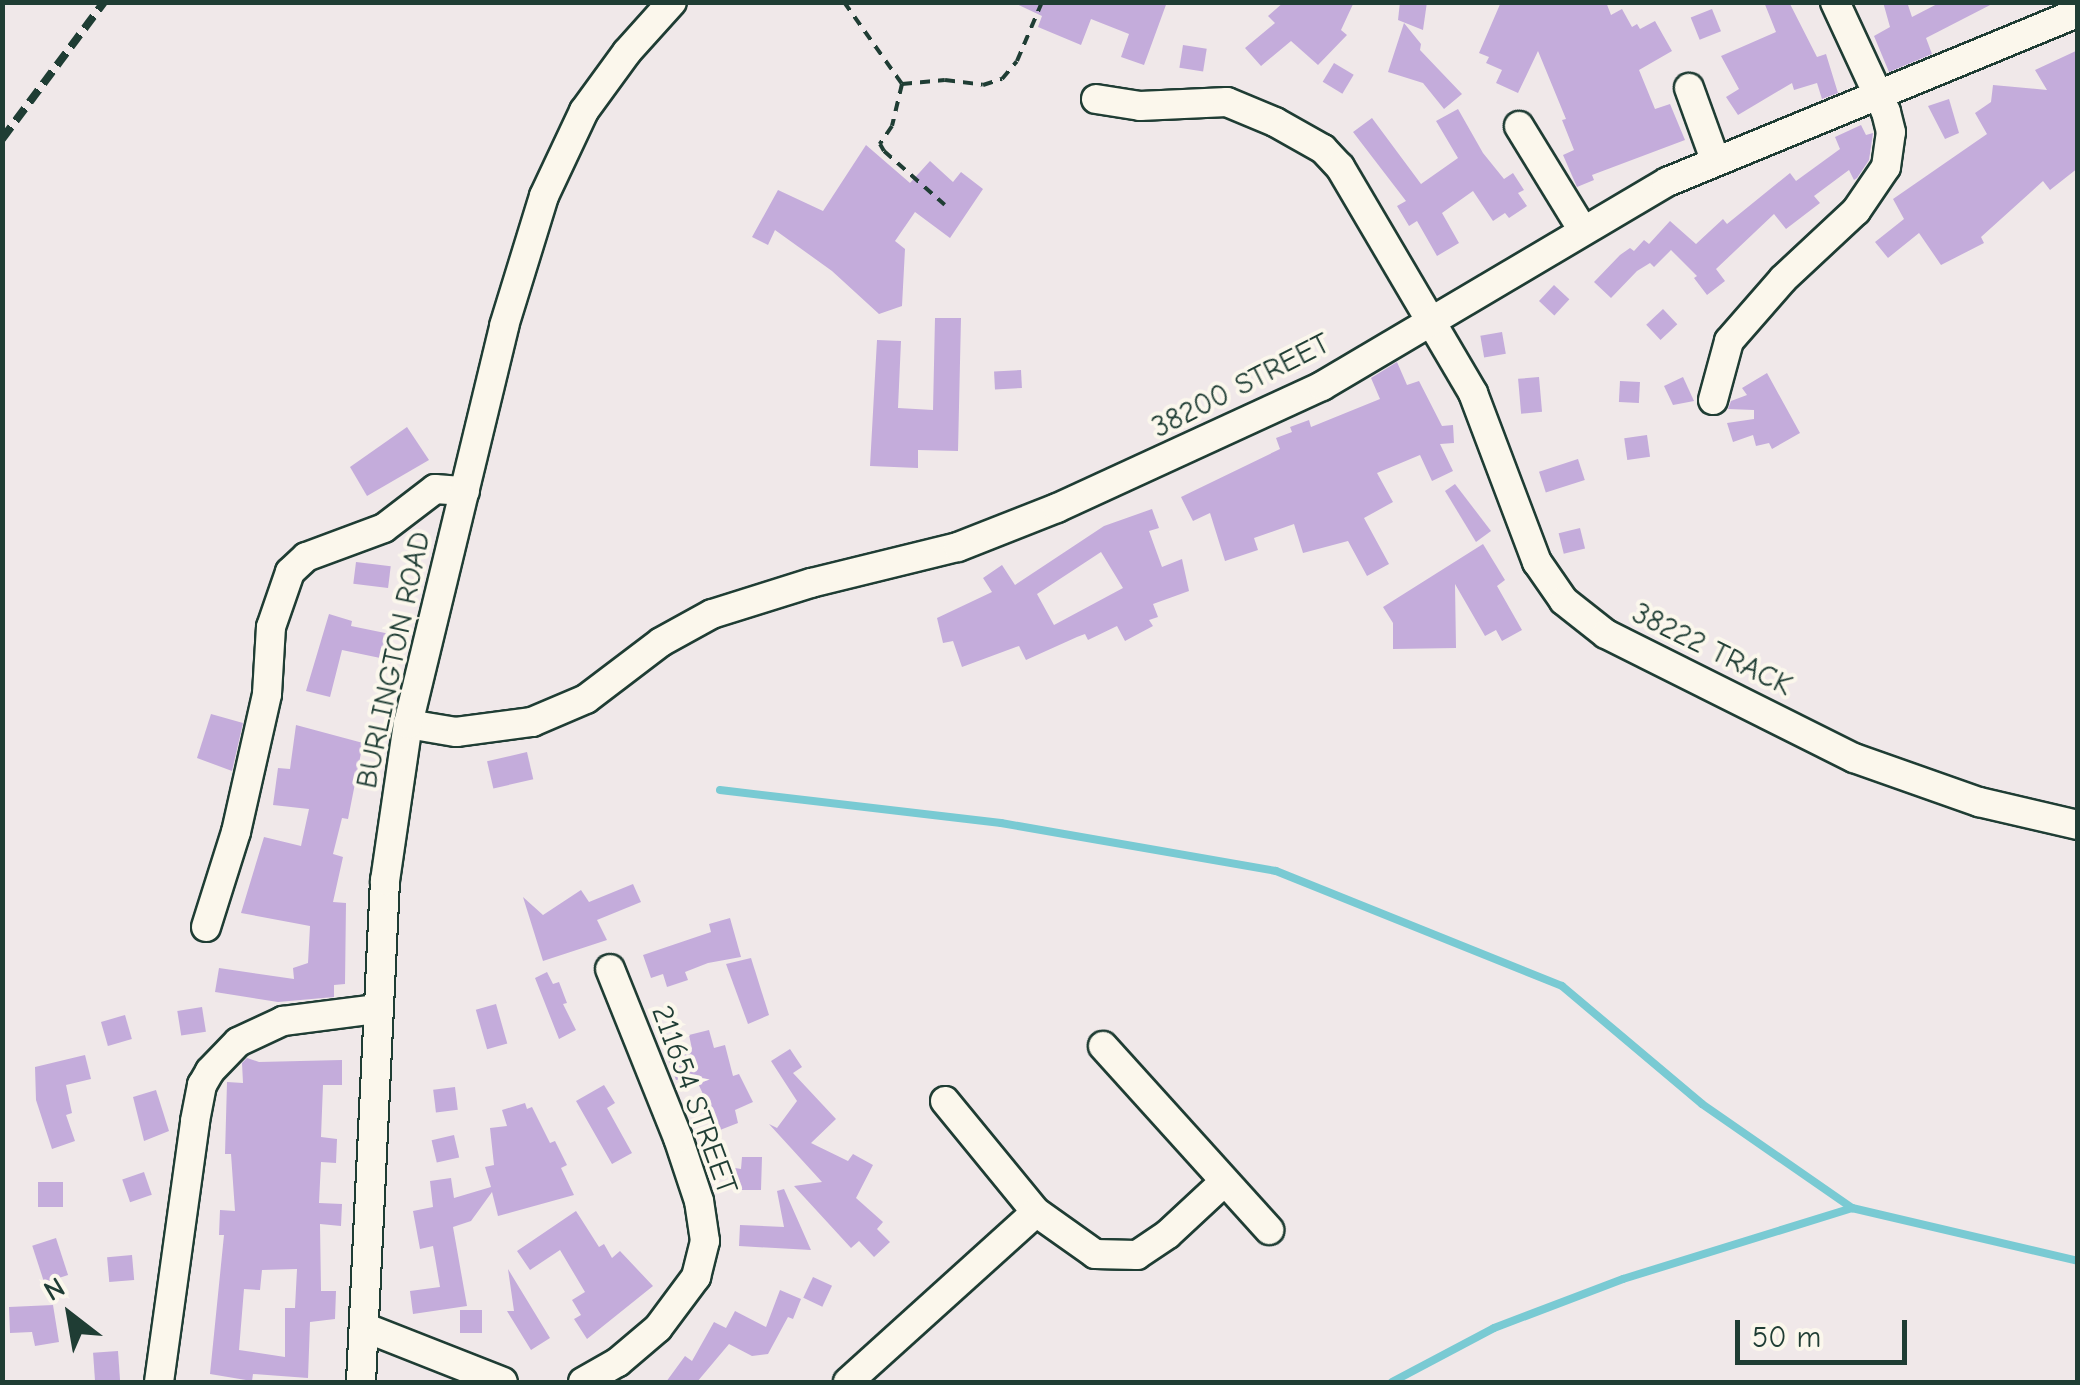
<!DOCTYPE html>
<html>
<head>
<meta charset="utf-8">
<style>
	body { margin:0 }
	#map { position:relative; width:2080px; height:1385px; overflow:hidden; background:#f0e8e9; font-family:"Comic Neue",sans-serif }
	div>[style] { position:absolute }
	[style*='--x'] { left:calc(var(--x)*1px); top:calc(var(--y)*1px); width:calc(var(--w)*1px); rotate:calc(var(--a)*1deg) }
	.stream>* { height:8px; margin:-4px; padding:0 4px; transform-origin:4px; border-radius:4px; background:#79cad3 }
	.building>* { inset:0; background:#c4acdb; transform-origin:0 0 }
	.path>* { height:4px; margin-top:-2px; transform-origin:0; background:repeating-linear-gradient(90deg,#1f3d34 0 10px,transparent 0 18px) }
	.roads { filter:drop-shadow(2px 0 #1f3d34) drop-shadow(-2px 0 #1f3d34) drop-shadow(0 2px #1f3d34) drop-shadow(0 -2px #1f3d34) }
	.minor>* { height:28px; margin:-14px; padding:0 14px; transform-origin:14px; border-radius:14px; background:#fbf7ec }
	.rail>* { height:8px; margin-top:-4px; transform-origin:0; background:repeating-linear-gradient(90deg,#1f3d34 0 15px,transparent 0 23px) }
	span { translate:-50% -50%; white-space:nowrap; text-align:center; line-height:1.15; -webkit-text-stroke:8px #fbf7ec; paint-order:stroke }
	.street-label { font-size:30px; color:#1f3d34 }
	.frame { position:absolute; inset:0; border:5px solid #1f3d34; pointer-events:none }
	.north { position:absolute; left:20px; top:1265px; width:100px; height:100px; -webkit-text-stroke:8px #fbf7ec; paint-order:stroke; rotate:329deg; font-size:28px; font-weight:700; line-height:40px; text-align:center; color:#1f3d34 }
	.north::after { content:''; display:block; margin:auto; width:35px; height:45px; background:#1f3d34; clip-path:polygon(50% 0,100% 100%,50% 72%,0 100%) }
	.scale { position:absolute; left:1735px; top:1320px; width:172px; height:45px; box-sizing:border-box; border:5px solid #1f3d34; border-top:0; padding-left:12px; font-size:30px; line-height:35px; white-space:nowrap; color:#1f3d34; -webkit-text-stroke:8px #fbf7ec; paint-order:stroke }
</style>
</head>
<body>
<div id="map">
	<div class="stream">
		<div style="--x:720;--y:790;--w:283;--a:6.7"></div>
		<div style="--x:1001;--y:823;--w:279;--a:9.9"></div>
		<div style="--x:1276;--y:871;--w:308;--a:21.9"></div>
		<div style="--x:1562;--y:986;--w:183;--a:40.1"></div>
		<div style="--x:1702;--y:1104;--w:183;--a:34.7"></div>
		<div style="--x:1852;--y:1208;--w:232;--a:13.2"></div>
		<div style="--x:1392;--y:1382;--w:115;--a:-27.9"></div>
		<div style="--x:1494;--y:1328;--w:138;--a:-20.8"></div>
		<div style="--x:1623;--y:1279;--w:240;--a:-17.2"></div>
	</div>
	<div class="building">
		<div style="clip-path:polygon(1012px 2px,1167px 2px,1144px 65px,1121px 57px,1129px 34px,1091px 19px,1081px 45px,1038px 27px,1042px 16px)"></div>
		<div style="clip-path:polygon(1284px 2px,1354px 2px,1341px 30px,1347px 35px,1318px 65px,1291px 41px,1261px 66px,1245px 48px,1275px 23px,1268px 16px)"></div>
		<div style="clip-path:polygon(1400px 2px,1427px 2px,1423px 30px,1398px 20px)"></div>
		<div style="clip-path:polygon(1501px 2px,1606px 2px,1611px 15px,1622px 9px,1632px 27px,1637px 24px,1640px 29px,1655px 21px,1672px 51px,1639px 70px,1655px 109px,1670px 104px,1685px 140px,1592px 175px,1594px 180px,1577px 187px,1563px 155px,1574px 150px,1562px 120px,1566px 119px,1538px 51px,1518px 93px,1496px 83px,1502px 70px,1486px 63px,1489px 57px,1479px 53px)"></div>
		<div style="clip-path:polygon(1764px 2px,1789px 2px,1817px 57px,1826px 54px,1838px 93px,1822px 99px,1817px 83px,1794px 90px,1792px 83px,1738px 115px,1726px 97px,1739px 89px,1721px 56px,1776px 32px)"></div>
		<div style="clip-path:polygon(1883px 2px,1907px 2px,1912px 17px,1941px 2px,1996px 2px,1926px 38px,1932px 54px,1889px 72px,1874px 36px,1890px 27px)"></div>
		<div style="left:1712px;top:9px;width:24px;height:23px;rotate:68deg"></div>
		<div style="clip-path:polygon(1404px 23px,1421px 44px,1420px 50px,1462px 94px,1444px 109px,1423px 83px,1388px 72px)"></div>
		<div style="left:1183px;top:45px;width:24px;height:23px;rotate:9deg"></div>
		<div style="clip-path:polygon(2078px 50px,2078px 168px,2050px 190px,2043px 181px,1981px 237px,1984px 243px,1941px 265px,1919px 233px,1888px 258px,1875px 242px,1904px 219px,1893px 199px,1987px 134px,1975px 113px,1991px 102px,1993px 85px,2047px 90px,2035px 70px)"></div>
		<div style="left:1334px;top:63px;width:23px;height:22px;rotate:31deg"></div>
		<div style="clip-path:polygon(1949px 99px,1959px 133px,1945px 139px,1928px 106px)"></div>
		<div style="clip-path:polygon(1458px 109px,1483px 153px,1504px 179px,1513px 173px,1524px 190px,1518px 193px,1527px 206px,1509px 218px,1505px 213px,1493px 221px,1473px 191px,1442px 213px,1459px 243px,1437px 256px,1417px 221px,1409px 226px,1397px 206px,1406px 201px,1353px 132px,1372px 118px,1421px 184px,1458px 158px,1436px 121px)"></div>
		<div style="clip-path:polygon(1861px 125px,1866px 135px,1873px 133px,1869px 160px,1857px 178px,1854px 180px,1849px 170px,1814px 196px,1820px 203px,1786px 229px,1774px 214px,1716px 269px,1725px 281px,1707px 295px,1694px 278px,1697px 276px,1671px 250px,1654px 267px,1650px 263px,1637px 271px,1611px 298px,1594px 282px,1620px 255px,1630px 248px,1634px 251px,1644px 240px,1649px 244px,1670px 221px,1696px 244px,1723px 219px,1727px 224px,1790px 173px,1796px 181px,1840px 149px,1835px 137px)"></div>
		<div style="clip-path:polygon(866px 145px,910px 183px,930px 161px,953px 182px,961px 172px,983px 189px,950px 238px,915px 212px,895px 241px,905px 249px,902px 306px,879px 314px,832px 271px,775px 230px,768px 245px,752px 237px,778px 190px,823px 211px)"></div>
		<div style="left:1554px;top:285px;width:21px;height:22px;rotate:43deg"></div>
		<div style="left:1663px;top:309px;width:21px;height:23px;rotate:47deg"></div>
		<div style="clip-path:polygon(935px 318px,961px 318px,958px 451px,918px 450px,918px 468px,870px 466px,877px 340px,901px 341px,898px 408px,933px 410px)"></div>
		<div style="left:1502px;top:332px;width:22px;height:22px;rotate:80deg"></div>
		<div style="clip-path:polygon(1397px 362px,1407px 385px,1419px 381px,1442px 426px,1453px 425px,1454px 443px,1440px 444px,1453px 471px,1432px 481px,1420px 455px,1377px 473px,1393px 502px,1364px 518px,1389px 564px,1367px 576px,1348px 541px,1303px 553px,1294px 524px,1254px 538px,1258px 550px,1225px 561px,1210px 513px,1193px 521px,1181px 497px,1280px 449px,1276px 438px,1292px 432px,1290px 427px,1309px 420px,1311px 427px,1380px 399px,1371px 378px)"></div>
		<div style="left:1021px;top:370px;width:18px;height:27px;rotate:87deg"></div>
		<div style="clip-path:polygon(1767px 373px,1800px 433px,1772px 449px,1769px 443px,1756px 446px,1753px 435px,1733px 442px,1727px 423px,1754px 419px,1754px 410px,1728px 409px,1731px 401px,1747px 395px,1742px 388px)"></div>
		<div style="left:1539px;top:377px;width:35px;height:21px;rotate:85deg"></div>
		<div style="clip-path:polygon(1683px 377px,1694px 401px,1673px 405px,1664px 386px)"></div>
		<div style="left:1620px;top:381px;width:20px;height:21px;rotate:3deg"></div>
		<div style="clip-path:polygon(407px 427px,429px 460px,367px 496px,350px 467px)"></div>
		<div style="left:1647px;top:435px;width:22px;height:23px;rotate:82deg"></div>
		<div style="left:1578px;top:459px;width:22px;height:41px;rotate:72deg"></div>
		<div style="clip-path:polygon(1455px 484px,1491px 531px,1476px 542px,1445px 491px)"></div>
		<div style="clip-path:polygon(evenodd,1152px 509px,1159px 528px,1149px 531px,1162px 567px,1182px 559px,1189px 591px,1153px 604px,1158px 617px,1149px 620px,1153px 626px,1125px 641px,1117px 626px,1088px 640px,1085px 634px,1077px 637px,1026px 660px,1019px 646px,962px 667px,953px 641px,943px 643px,937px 618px,992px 592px,983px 578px,1002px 565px,1015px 585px,1104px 526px,1152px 509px,1101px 552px,1123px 588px,1054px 625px,1037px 594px,1101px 552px)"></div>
		<div style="left:1580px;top:528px;width:21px;height:22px;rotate:76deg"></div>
		<div style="clip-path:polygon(1483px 544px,1505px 580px,1497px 586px,1522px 630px,1502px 641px,1496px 630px,1485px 636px,1455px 584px,1456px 648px,1393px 649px,1393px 623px,1383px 607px)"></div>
		<div style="left:356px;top:562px;width:35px;height:22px;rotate:7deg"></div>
		<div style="clip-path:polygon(329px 614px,352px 621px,351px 626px,390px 634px,385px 659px,342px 650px,330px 697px,306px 691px)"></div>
		<div style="clip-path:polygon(211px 714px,243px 723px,232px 771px,197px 758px)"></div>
		<div style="clip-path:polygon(296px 725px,363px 743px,348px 819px,342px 818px,333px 854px,343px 857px,333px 902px,346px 903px,345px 984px,334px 985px,334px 997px,278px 1002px,215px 992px,219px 968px,294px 979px,293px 968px,308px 963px,310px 926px,241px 913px,264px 837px,301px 846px,309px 809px,273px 805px,278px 768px,290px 769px)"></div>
		<div style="left:527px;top:752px;width:28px;height:41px;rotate:77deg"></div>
		<div style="clip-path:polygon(633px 884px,641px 902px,597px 920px,607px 940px,543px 961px,523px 897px,543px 915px,581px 890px,589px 902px)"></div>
		<div style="clip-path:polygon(730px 918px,741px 957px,708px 963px,685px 972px,688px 980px,667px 987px,663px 974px,651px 978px,643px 955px,711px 932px,709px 924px)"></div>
		<div style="clip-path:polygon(751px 958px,769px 1015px,748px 1024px,726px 964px)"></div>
		<div style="clip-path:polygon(547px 972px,553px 984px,559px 982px,567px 1003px,563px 1004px,576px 1030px,559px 1039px,535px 978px)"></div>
		<div style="left:496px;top:1004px;width:41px;height:21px;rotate:74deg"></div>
		<div style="left:202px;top:1007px;width:25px;height:25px;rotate:81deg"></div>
		<div style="left:125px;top:1015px;width:25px;height:25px;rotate:74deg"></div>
		<div style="clip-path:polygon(709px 1030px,714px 1048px,725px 1045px,733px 1076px,739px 1074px,753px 1102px,735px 1110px,738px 1123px,720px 1130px,694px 1075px,676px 1080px,668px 1058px,692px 1049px,689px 1035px)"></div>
		<div style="clip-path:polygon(790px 1049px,802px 1067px,793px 1073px,836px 1119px,811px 1143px,848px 1161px,853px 1154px,873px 1165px,856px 1198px,883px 1222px,877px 1229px,890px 1242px,874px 1257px,859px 1241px,851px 1248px,794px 1186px,822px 1182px,769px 1124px,777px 1128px,797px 1101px,771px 1061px)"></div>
		<div style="clip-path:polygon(85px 1055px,91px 1079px,66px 1085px,72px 1113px,66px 1115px,75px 1141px,52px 1149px,36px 1100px,35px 1067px)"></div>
		<div style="clip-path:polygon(evenodd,247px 1058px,259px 1062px,342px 1060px,342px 1085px,323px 1085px,321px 1137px,337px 1139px,336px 1163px,321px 1162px,319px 1203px,342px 1204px,341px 1226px,320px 1224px,321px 1291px,336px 1291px,335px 1319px,310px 1322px,308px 1378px,253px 1374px,252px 1381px,210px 1374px,224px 1235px,219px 1235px,220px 1210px,235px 1211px,231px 1154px,225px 1154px,227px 1082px,243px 1083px,242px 1063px,247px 1058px,297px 1269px,295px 1308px,285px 1308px,285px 1357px,239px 1350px,244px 1289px,260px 1290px,262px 1270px,297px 1269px)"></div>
		<div style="clip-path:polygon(604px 1085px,615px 1103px,607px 1108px,632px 1153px,612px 1164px,576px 1101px)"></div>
		<div style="left:455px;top:1087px;width:23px;height:22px;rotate:83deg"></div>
		<div style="clip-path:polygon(156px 1090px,169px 1131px,144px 1141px,133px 1097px)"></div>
		<div style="clip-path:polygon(525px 1103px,527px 1109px,532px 1107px,550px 1143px,555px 1141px,567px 1165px,561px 1168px,574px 1195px,498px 1216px,492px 1192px,471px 1221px,453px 1227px,467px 1306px,413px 1314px,410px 1291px,440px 1287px,433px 1246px,420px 1249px,413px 1211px,433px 1207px,430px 1181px,451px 1178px,454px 1198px,491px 1187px,485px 1167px,494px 1165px,490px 1128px,507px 1126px,502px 1110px)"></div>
		<div style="left:454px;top:1135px;width:23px;height:23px;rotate:77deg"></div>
		<div style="clip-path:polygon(742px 1157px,762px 1157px,761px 1190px,737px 1190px,735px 1168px,741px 1169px)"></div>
		<div style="left:144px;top:1172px;width:24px;height:23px;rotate:71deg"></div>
		<div style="left:38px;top:1182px;width:25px;height:25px"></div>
		<div style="clip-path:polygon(784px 1189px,811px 1250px,739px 1246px,740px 1225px,784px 1227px,777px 1191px)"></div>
		<div style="clip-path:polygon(576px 1211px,599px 1247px,604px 1244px,612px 1258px,620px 1251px,653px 1286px,587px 1339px,574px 1319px,581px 1315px,572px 1300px,585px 1292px,560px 1250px,530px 1270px,517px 1251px)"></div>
		<div style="left:56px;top:1238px;width:39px;height:25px;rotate:72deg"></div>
		<div style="left:132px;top:1255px;width:25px;height:25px;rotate:85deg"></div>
		<div style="clip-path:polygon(508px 1269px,550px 1338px,531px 1350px,507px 1311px,514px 1311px)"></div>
		<div style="left:813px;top:1277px;width:21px;height:23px;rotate:25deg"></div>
		<div style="clip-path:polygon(780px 1290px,801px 1299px,793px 1319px,788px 1317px,768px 1354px,752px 1356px,729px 1344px,697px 1382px,666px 1382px,685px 1356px,692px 1361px,714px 1322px,726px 1328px,735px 1311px,766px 1327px)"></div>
		<div style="clip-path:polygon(53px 1305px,59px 1342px,35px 1346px,32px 1332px,10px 1333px,9px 1307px)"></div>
		<div style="left:460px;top:1310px;width:22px;height:23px"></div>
		<div style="left:118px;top:1351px;width:31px;height:25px;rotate:86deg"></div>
	</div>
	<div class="path">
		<div style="--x:844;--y:2;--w:100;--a:54.7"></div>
		<div style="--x:902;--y:84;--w:43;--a:103.4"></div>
		<div style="--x:892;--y:126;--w:22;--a:124"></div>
		<div style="--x:880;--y:144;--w:8;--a:60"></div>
		<div style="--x:884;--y:151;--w:81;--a:41.5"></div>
		<div style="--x:902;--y:84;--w:43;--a:-5.3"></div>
		<div style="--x:945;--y:80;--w:38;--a:7"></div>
		<div style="--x:983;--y:85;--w:20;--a:-18"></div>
		<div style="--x:1002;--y:79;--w:23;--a:-50"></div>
		<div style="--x:1017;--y:61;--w:64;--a:-67"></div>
	</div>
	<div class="roads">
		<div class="minor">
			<div style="--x:1689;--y:88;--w:77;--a:70.1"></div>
			<div style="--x:1096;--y:99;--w:45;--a:9"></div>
			<div style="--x:1140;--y:106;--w:87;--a:-2.6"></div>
			<div style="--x:1227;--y:102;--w:52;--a:22.6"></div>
			<div style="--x:1275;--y:122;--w:55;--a:29.4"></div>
			<div style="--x:1323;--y:149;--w:25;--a:47"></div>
			<div style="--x:1340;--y:167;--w:262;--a:59.5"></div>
			<div style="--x:1473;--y:393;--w:181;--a:69.3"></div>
			<div style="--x:1537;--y:562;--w:47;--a:55.3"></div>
			<div style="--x:1564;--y:601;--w:53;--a:38.2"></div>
			<div style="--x:1606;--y:634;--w:277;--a:26.6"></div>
			<div style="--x:1854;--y:758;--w:133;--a:19.4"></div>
			<div style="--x:1979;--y:802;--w:102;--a:13.1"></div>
			<div style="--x:1519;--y:126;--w:121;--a:58.5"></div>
			<div style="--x:1713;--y:400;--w:61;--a:-74.8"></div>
			<div style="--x:1729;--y:341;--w:82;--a:-48.9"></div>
			<div style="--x:1783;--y:279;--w:100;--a:-43"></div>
			<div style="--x:1856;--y:211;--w:53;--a:-55.7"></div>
			<div style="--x:1886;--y:167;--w:35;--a:-82"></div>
			<div style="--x:1891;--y:132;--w:21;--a:-104"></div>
			<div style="--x:1886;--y:112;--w:121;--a:-114.9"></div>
			<div style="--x:408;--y:724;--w:49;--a:9.5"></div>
			<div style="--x:456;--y:732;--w:77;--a:-7.5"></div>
			<div style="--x:532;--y:722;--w:59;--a:-23.1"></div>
			<div style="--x:586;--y:699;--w:94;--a:-37.2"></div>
			<div style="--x:661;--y:642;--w:58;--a:-28.8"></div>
			<div style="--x:712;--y:614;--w:104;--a:-17.4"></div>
			<div style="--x:811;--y:583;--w:151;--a:-13.8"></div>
			<div style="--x:958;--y:547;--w:106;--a:-21.5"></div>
			<div style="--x:1057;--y:508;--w:292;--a:-24.7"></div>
			<div style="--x:1322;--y:386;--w:401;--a:-30.6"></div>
			<div style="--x:1667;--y:182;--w:444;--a:-22.4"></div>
			<div style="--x:206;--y:927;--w:100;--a:-72.5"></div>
			<div style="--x:236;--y:832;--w:141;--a:-77.3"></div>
			<div style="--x:267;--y:694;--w:67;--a:-86.6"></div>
			<div style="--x:271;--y:627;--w:58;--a:-70.9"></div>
			<div style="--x:290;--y:572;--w:22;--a:-43"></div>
			<div style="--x:306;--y:557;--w:83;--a:-20.4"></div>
			<div style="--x:384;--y:528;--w:64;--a:-37.4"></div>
			<div style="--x:435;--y:489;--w:30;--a:4"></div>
			<div style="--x:1103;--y:1046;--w:248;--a:47.9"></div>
			<div style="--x:945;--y:1101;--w:144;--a:50.7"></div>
			<div style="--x:1036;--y:1212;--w:72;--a:35.4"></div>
			<div style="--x:1095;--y:1254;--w:42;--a:1.4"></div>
			<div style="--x:1137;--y:1255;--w:37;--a:-34"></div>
			<div style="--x:1168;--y:1234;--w:76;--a:-42.9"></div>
			<div style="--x:366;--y:1328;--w:147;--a:21.5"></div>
			<div style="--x:159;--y:1382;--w:263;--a:-82.1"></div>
			<div style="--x:195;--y:1121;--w:37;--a:-79"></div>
			<div style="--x:202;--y:1085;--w:16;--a:-60"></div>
			<div style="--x:210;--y:1071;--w:40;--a:-46"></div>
			<div style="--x:238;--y:1042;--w:50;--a:-25"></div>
			<div style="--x:283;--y:1021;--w:95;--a:-7.3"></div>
			<div style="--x:361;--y:1382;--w:502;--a:-87.26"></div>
			<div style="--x:385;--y:881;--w:159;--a:-81.7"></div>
			<div style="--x:408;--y:724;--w:409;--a:-76.4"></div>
			<div style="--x:504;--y:326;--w:136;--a:-72.9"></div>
			<div style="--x:544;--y:196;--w:94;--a:-64.8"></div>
			<div style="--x:584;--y:111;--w:73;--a:-53.9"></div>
			<div style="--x:627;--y:52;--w:67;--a:-48"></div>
			<div style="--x:583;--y:1382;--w:40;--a:-29.7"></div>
			<div style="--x:618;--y:1362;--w:52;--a:-40.4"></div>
			<div style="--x:658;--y:1328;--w:64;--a:-53.3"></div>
			<div style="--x:696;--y:1277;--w:37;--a:-76"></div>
			<div style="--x:705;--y:1241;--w:40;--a:-98.5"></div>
			<div style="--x:699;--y:1201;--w:66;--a:-108.4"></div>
			<div style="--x:678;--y:1138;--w:182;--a:-111.9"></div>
			<div style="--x:848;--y:1382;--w:253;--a:-42.1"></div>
		</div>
	</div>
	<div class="rail">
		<div style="--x:2;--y:139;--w:171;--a:-53.3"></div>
	</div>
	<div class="street-label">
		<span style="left:1241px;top:386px;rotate:-27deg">38200 STREET</span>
		<span style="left:1712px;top:650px;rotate:26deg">38222 TRACK</span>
		<span style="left:394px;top:660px;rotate:-78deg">BURLINGTON ROAD</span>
		<span style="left:694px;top:1100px;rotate:70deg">211654 STREET</span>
	</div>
	<div class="frame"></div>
	<div class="north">N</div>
	<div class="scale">50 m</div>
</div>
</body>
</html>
